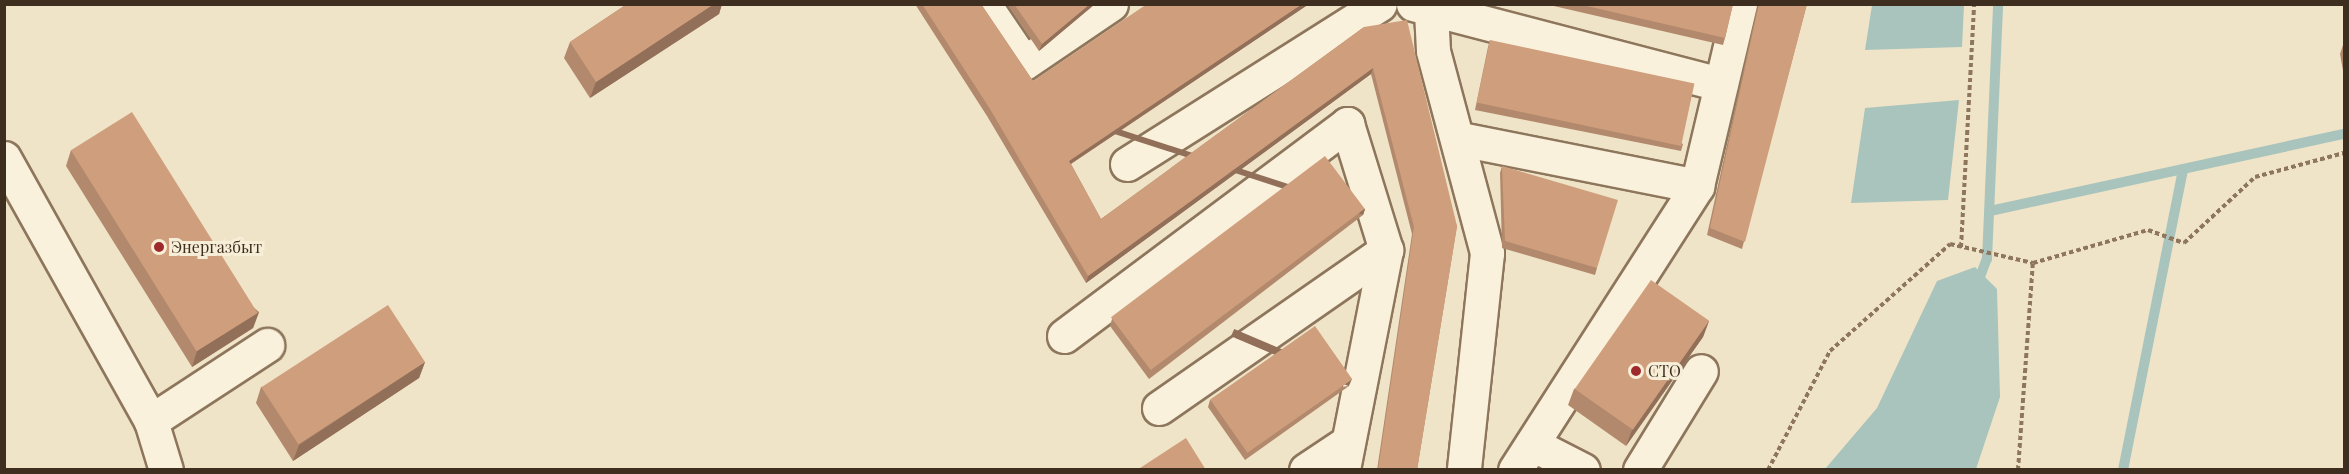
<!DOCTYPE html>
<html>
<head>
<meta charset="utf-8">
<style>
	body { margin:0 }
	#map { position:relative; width:2349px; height:474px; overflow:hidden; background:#f0e4c8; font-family:"Playfair Display",serif }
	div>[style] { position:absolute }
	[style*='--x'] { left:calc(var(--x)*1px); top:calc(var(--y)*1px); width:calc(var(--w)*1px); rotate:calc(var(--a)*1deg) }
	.water>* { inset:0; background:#a9c4bc }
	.stream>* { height:10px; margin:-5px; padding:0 5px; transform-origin:5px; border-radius:5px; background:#a9c4bc }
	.path>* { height:4px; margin-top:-2px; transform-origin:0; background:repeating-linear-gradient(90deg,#8d765c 0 4.5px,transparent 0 7.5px) }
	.roads { filter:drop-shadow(2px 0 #8d765c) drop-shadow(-2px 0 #8d765c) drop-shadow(0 2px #8d765c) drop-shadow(0 -2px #8d765c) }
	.minor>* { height:33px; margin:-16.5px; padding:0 16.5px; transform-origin:16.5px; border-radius:16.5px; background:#faf1dc }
	.wall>* { inset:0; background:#b2896c }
	.shaded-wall>* { inset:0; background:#916f58; transform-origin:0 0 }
	.building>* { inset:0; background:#cf9f7d; transform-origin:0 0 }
	.dots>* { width:16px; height:16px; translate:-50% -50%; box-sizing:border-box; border:3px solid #f7eed8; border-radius:50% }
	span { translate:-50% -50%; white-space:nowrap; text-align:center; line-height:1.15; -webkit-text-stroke:6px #f7eed8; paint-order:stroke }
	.poi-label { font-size:16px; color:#3d2e20 }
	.left { translate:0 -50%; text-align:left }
	.frame { position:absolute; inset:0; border:6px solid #3d2e20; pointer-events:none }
</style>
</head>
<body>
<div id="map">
	<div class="water">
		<div style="clip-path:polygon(1872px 5px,1964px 5px,1962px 47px,1865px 50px)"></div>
		<div style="clip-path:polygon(1959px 100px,1948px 200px,1851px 203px,1865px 108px)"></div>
		<div style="clip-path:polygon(1975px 267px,1997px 289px,2000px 397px,1976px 469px,1825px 469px,1877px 408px,1937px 281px)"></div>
	</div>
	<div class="stream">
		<div style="--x:1990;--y:211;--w:362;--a:-12.3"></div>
		<div style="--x:1976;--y:287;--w:30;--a:-69"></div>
		<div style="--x:1987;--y:259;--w:255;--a:-87.5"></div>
		<div style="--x:2123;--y:470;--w:307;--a:-78.7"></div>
	</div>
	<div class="path">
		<div style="--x:1961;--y:247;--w:243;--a:-86.9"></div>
		<div style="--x:1768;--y:470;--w:134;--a:-62.5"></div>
		<div style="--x:1830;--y:351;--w:161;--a:-41.7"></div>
		<div style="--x:1950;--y:244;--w:85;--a:12.9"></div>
		<div style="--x:2033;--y:263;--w:120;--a:-16"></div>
		<div style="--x:2148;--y:230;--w:38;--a:20"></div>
		<div style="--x:2184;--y:243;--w:97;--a:-42.9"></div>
		<div style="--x:2255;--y:177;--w:92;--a:-15.1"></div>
		<div style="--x:2018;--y:470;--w:208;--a:-85.9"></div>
	</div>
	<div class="roads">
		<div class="minor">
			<div style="--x:984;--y:4;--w:71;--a:55.9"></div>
			<div style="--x:1024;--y:63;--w:105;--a:-34.1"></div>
			<div style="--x:1413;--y:4;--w:318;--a:14.6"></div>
			<div style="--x:1431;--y:11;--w:40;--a:87.1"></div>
			<div style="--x:1433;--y:51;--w:209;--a:75"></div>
			<div style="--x:1487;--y:253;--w:218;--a:96.1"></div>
			<div style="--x:1460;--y:139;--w:242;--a:11.2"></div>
			<div style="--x:4;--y:158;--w:301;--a:60.8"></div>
			<div style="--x:151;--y:421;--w:51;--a:73"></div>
			<div style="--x:1127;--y:164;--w:299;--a:-32.3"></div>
			<div style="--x:1064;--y:336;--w:354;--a:-36.8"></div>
			<div style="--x:1347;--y:124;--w:132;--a:72.8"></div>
			<div style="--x:1386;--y:250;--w:224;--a:101.1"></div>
			<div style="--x:1159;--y:408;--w:277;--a:-34.8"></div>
			<div style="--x:151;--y:421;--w:139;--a:-33.2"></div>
			<div style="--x:1532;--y:444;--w:57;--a:27"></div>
			<div style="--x:1306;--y:470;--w:50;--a:-33.7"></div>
			<div style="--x:1515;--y:470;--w:337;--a:-57.3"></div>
			<div style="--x:1697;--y:186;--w:187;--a:-76.7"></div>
			<div style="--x:1640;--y:470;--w:116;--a:-58.4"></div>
		</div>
	</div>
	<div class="wall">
		<div style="clip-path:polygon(627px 4px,722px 4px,719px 14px,590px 98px,564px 58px,570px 42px)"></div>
		<div style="clip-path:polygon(915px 4px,981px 4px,1033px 81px,1309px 4px,1071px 164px,1101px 219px,1364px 27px,1457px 226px,1417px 470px,1377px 470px,1412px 234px,1371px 74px,1086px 283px,987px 116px)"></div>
		<div style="clip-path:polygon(1007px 4px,1095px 4px,1039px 51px)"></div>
		<div style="clip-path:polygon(1545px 4px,1733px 4px,1725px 38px,1723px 45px)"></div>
		<div style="clip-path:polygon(1758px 4px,1807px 4px,1742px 249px,1707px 235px)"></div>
		<div style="clip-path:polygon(1490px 40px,1683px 144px,1681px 151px,1475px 110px,1488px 47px)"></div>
		<div style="clip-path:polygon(2344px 42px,2344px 76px,2340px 54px)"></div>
		<div style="clip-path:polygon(71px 150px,259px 312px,253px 328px,192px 367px,66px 166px)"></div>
		<div style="clip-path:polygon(1502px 166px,1597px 268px,1595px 275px,1502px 248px,1500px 173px)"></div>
		<div style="clip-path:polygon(1365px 209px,1363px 215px,1149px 379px,1110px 326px,1112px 319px)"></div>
		<div style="clip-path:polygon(1709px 321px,1703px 337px,1626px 446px,1568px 405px,1574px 389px)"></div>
		<div style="clip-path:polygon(425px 362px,419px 378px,293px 461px,256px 403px,261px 387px)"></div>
		<div style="clip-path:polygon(1349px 386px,1245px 460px,1208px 407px,1210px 400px)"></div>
	</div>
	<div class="shaded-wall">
		<div style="clip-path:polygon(714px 4px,722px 4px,719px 14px,590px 98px,596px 82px)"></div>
		<div style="clip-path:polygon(1090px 4px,1095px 4px,1039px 51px,1042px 44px)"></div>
		<div style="clip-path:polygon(1302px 4px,1309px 4px,1066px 167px,1069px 161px)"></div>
		<div style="clip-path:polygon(1373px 68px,1371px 74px,1086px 283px,1088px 276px)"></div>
		<div style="left:1365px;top:209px;width:6px;height:268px;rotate:108deg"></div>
		<div style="clip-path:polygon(259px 312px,253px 328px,192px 367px,197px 351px)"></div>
		<div style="clip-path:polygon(1709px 321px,1703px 337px,1626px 446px,1632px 430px)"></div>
		<div style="clip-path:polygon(425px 362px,419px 378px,293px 461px,299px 445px)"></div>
		<div style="left:1352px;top:379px;width:8px;height:128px;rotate:113deg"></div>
	</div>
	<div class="building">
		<div style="clip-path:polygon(627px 4px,714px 4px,596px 82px,570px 42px)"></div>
		<div style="clip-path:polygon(922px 4px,981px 4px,1033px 81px,1147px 4px,1302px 4px,1069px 161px,1101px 219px,1364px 27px,1407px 20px,1457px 226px,1417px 470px,1378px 470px,1414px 227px,1373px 68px,1088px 276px,990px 109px)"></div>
		<div style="clip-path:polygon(1014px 4px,1090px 4px,1042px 44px)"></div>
		<div style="clip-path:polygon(1578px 4px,1733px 4px,1725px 38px)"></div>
		<div style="clip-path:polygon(1759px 4px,1807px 4px,1745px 242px,1710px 228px)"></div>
		<div style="left:1490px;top:40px;width:209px;height:64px;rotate:12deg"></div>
		<div style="left:132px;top:112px;width:237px;height:72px;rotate:58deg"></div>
		<div style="left:1325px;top:156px;width:66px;height:268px;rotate:53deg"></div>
		<div style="clip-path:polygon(1502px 166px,1618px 200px,1597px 268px,1505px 241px)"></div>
		<div style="left:1651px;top:280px;width:71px;height:133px;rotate:35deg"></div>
		<div style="left:388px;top:305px;width:68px;height:151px;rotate:57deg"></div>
		<div style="left:1315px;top:326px;width:65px;height:128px;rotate:55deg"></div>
		<div style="clip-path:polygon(1186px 438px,1206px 470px,1137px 470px)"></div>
	</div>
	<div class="dots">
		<div style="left:159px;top:247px;background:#9e2a2b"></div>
		<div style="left:1636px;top:371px;background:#9e2a2b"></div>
	</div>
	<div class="poi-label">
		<span class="left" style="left:171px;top:247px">Энергазбыт</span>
		<span class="left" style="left:1648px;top:371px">СТО</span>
	</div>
	<div class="frame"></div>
</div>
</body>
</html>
